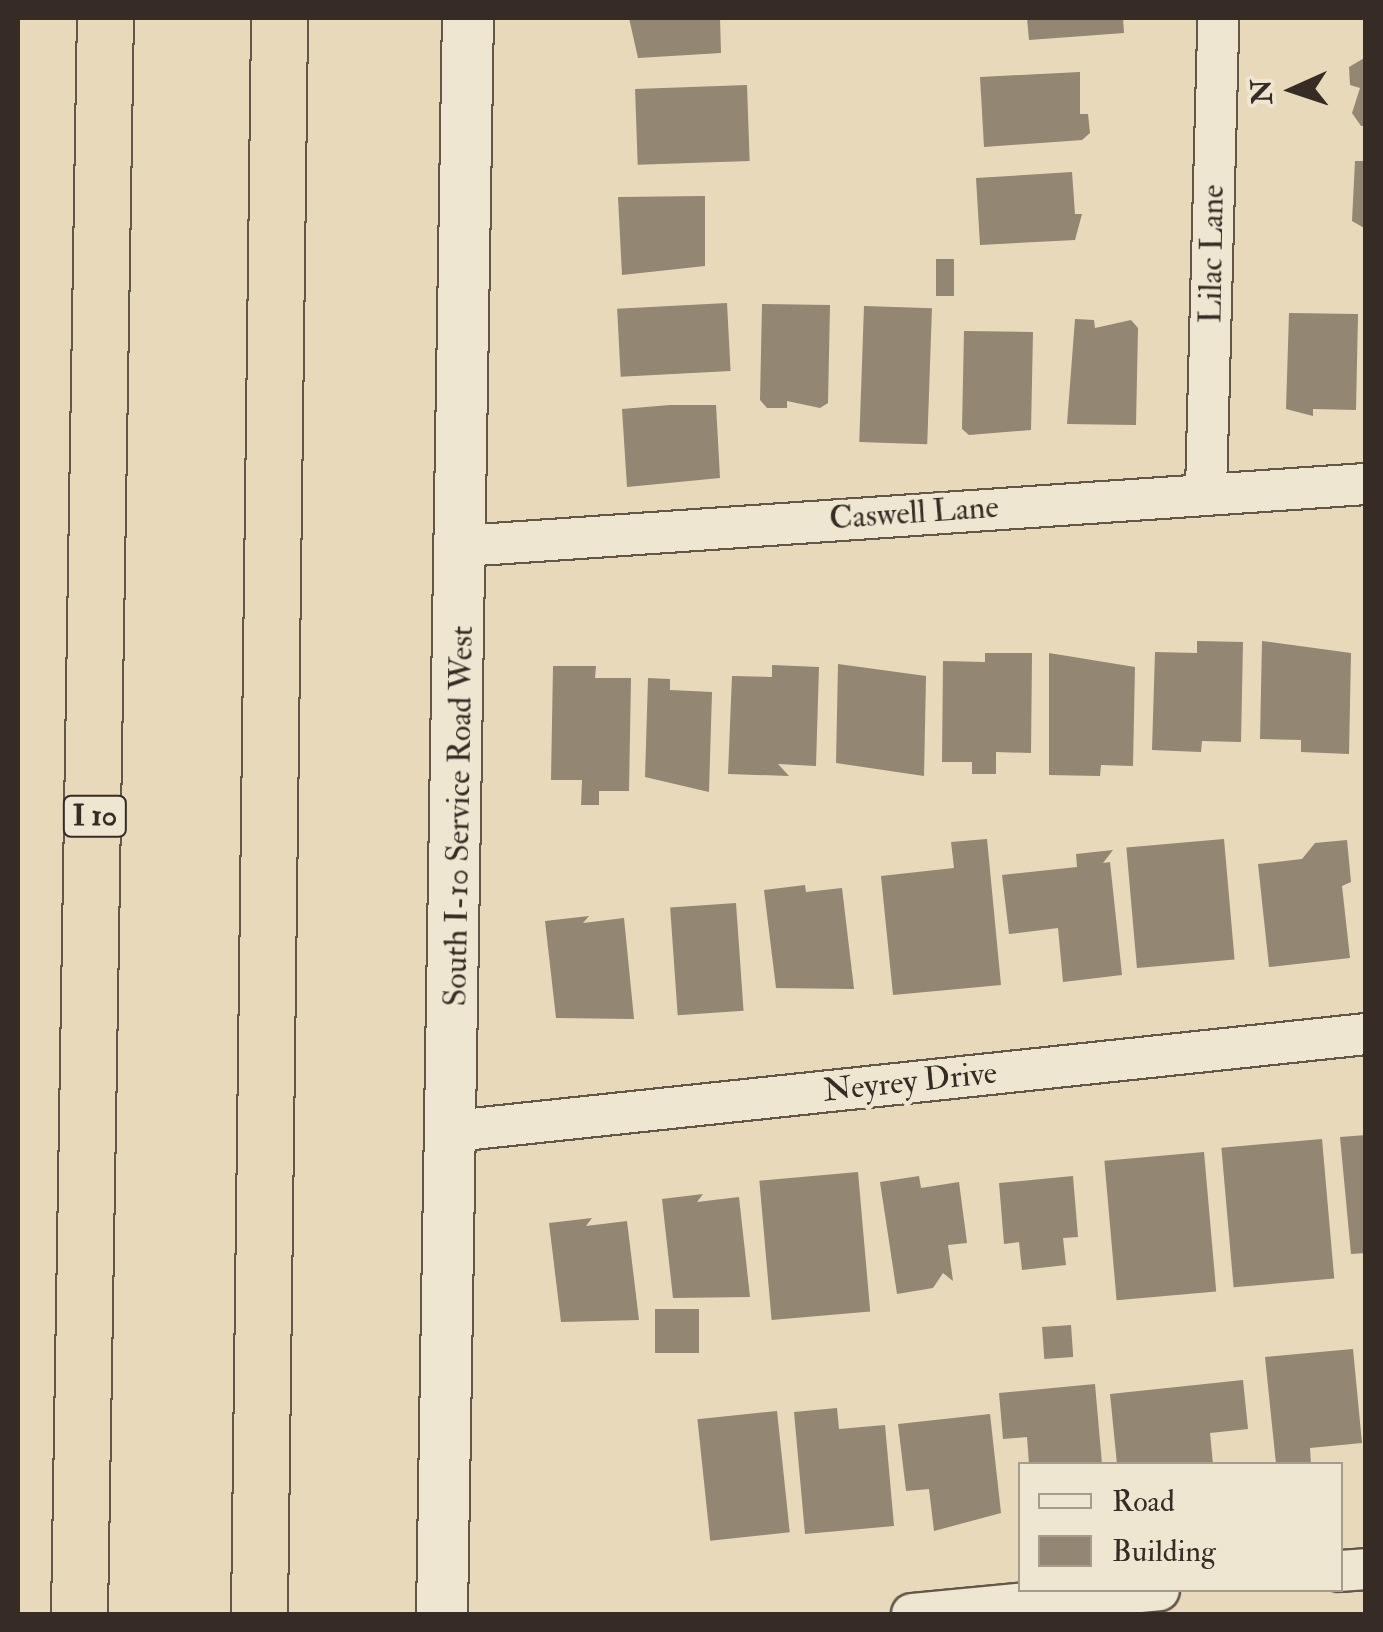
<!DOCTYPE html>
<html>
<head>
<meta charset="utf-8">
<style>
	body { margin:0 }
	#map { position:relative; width:1383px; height:1632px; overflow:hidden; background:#e7d9b9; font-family:"IM FELL Double Pica",serif }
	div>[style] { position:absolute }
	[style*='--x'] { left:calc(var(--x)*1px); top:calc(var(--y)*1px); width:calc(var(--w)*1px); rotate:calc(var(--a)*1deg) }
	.building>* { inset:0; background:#938672; transform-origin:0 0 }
	.roads { filter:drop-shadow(2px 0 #63574a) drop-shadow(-2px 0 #63574a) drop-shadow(0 2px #63574a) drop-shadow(0 -2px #63574a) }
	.minor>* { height:40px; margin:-20px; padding:0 20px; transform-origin:20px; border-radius:20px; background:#efe6d2 }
	.tertiary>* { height:50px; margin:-25px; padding:0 25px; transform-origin:25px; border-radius:25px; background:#efe6d2 }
	.motorway>* { height:55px; margin:-27.5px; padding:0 27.5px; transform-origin:27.5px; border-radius:27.5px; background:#e7d9b9 }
	span { translate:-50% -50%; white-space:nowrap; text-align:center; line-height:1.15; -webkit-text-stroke:9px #efe6d2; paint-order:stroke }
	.shield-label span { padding:2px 8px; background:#efe6d2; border:2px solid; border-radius:8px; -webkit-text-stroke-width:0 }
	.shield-label { font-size:30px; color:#372c25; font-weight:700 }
	.street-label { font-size:32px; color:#372c25 }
	.frame { position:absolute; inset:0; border:20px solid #372c25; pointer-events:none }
	.legend { position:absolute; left:1018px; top:1462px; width:325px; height:130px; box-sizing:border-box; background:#efe6d2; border:2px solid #a59c8d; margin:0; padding:12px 18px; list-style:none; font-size:30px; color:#372c25 }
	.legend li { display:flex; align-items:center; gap:20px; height:50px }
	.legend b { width:50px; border:2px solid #a59c8d }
	.north { position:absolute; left:1243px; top:40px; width:100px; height:100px; -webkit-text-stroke:8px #efe6d2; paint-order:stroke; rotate:267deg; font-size:28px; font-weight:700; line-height:40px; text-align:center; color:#372c25 }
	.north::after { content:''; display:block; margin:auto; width:35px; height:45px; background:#372c25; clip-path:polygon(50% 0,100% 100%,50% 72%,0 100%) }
</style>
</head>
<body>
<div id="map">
	<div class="building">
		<div style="clip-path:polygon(629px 18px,720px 18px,721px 53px,638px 58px)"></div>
		<div style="clip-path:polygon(1027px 18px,1123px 18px,1124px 33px,1029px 40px)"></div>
		<div style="clip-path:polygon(1366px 57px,1366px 126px,1361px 126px,1352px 113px,1360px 88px,1350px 85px,1349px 67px)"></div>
		<div style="clip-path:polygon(1080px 72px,1080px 114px,1088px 114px,1090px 133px,1082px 140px,984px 147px,980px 77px)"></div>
		<div style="left:747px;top:85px;width:76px;height:112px;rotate:88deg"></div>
		<div style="clip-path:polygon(1355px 161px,1366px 161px,1366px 229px,1352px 221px)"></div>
		<div style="clip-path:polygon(1072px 172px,1075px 214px,1082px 214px,1075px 240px,980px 245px,976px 178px)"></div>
		<div style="clip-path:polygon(705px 196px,705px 266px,622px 275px,618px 197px)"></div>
		<div style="left:954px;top:259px;width:37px;height:18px;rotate:90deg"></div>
		<div style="left:727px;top:303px;width:68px;height:110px;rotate:87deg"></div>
		<div style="clip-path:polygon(762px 304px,830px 305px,828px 403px,820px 408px,787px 401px,787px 408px,767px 408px,760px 400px)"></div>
		<div style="left:864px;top:306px;width:68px;height:136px;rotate:2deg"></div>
		<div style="clip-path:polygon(1289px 313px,1358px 314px,1356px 410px,1313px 409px,1313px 416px,1286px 409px)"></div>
		<div style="clip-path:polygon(1075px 319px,1094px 320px,1095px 328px,1131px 320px,1138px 328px,1136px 425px,1067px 424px)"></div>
		<div style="clip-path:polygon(964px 331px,1033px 332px,1031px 430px,969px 435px,962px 429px)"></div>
		<div style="clip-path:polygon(670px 405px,716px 405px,720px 478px,627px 487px,622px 409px)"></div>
		<div style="clip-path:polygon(1197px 641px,1243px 642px,1241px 742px,1202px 741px,1201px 752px,1152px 750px,1155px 652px,1197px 653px)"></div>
		<div style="clip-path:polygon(1262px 641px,1351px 653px,1349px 754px,1301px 752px,1301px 740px,1260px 739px)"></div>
		<div style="clip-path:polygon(985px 653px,1032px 653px,1031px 753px,996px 752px,996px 774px,972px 774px,972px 762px,942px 762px,943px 661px,985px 662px)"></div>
		<div style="clip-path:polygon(1049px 653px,1135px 667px,1133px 766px,1101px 765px,1100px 776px,1049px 775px)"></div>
		<div style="clip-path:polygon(838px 664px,926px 676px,924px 776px,836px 763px)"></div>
		<div style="clip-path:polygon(772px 665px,819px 667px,816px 766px,778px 764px,789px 776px,728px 774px,732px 676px,772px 677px)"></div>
		<div style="clip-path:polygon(553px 666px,596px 666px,595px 678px,631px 678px,629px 791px,599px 791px,599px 805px,581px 805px,582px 780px,551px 780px)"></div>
		<div style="clip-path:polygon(648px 678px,670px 679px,670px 690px,712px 692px,709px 792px,645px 777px)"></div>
		<div style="clip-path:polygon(987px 839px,1001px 985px,893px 995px,881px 876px,954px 868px,951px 842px)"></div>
		<div style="left:1224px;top:839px;width:121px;height:98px;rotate:85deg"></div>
		<div style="clip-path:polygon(1347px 840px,1351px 882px,1342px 886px,1350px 958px,1269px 967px,1258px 864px,1302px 859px,1315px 843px)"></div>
		<div style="clip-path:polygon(1113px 850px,1103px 863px,1110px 862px,1122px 975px,1063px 982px,1058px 928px,1009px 934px,1002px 875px,1077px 867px,1076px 854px)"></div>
		<div style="clip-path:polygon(805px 885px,806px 892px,842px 888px,854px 989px,776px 988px,764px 890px)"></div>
		<div style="left:736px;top:903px;width:108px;height:66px;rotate:86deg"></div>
		<div style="clip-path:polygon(589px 916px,583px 923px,624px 918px,634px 1019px,556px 1018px,545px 921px)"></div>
		<div style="clip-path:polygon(1366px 1135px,1366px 1253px,1351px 1254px,1340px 1137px)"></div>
		<div style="left:1322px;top:1139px;width:140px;height:101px;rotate:85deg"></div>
		<div style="left:1204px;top:1152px;width:140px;height:100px;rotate:85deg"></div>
		<div style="left:858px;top:1172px;width:140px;height:99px;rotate:85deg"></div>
		<div style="clip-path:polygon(919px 1176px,921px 1188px,959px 1182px,967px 1243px,948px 1245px,953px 1281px,943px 1273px,933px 1288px,897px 1294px,880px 1182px)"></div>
		<div style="clip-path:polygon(1073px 1176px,1078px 1237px,1063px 1238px,1066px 1265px,1022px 1270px,1019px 1242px,1004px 1244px,999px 1183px)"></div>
		<div style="clip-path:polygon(703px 1194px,697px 1202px,739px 1197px,750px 1297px,673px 1298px,662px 1199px)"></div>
		<div style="clip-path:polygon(592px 1218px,586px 1226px,627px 1221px,639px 1320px,561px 1322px,549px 1223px)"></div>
		<div style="left:699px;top:1309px;width:44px;height:44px;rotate:90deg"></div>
		<div style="left:1071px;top:1325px;width:32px;height:29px;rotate:86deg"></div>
		<div style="clip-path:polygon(1353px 1349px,1362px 1443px,1310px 1448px,1311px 1464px,1276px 1464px,1265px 1357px)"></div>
		<div style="clip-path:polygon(1243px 1380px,1248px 1429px,1210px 1433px,1213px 1464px,1117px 1464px,1110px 1394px)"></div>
		<div style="clip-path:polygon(1095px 1384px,1102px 1464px,1029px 1464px,1027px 1437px,1003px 1439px,999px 1393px)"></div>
		<div style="clip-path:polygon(837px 1408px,839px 1429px,885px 1425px,894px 1526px,805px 1534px,794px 1412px)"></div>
		<div style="left:777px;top:1411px;width:122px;height:80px;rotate:84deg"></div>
		<div style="clip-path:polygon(990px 1414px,1001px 1513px,934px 1531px,929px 1489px,906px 1491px,898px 1424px)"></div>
	</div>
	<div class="roads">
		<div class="minor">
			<div style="--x:1206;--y:491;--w:473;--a:-88.5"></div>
			<div style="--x:463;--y:546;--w:905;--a:-3.93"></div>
			<div style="--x:454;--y:1131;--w:917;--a:-6.07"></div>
			<div style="--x:1340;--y:1571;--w:26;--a:-4"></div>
			<div style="--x:912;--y:1614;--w:248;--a:-5.5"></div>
		</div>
		<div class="tertiary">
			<div style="--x:442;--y:1614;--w:1596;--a:-89.07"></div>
		</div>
		<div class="motorway">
			<div style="--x:79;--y:1614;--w:1596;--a:-89.07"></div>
			<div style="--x:259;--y:1614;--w:1596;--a:-89.28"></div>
		</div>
	</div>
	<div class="shield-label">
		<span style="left:95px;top:816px">I 10</span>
	</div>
	<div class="street-label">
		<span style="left:1212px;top:254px;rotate:-89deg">Lilac Lane</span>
		<span style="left:914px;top:513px;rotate:-4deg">Caswell Lane</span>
		<span style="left:459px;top:816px;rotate:-89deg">South I-10 Service Road West</span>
		<span style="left:910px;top:1082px;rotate:-6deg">Neyrey Drive</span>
	</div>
	<div class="frame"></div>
	<ul class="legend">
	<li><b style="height:12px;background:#efe6d2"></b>Road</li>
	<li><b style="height:28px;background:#938672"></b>Building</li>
	</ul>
	<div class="north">N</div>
</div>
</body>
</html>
